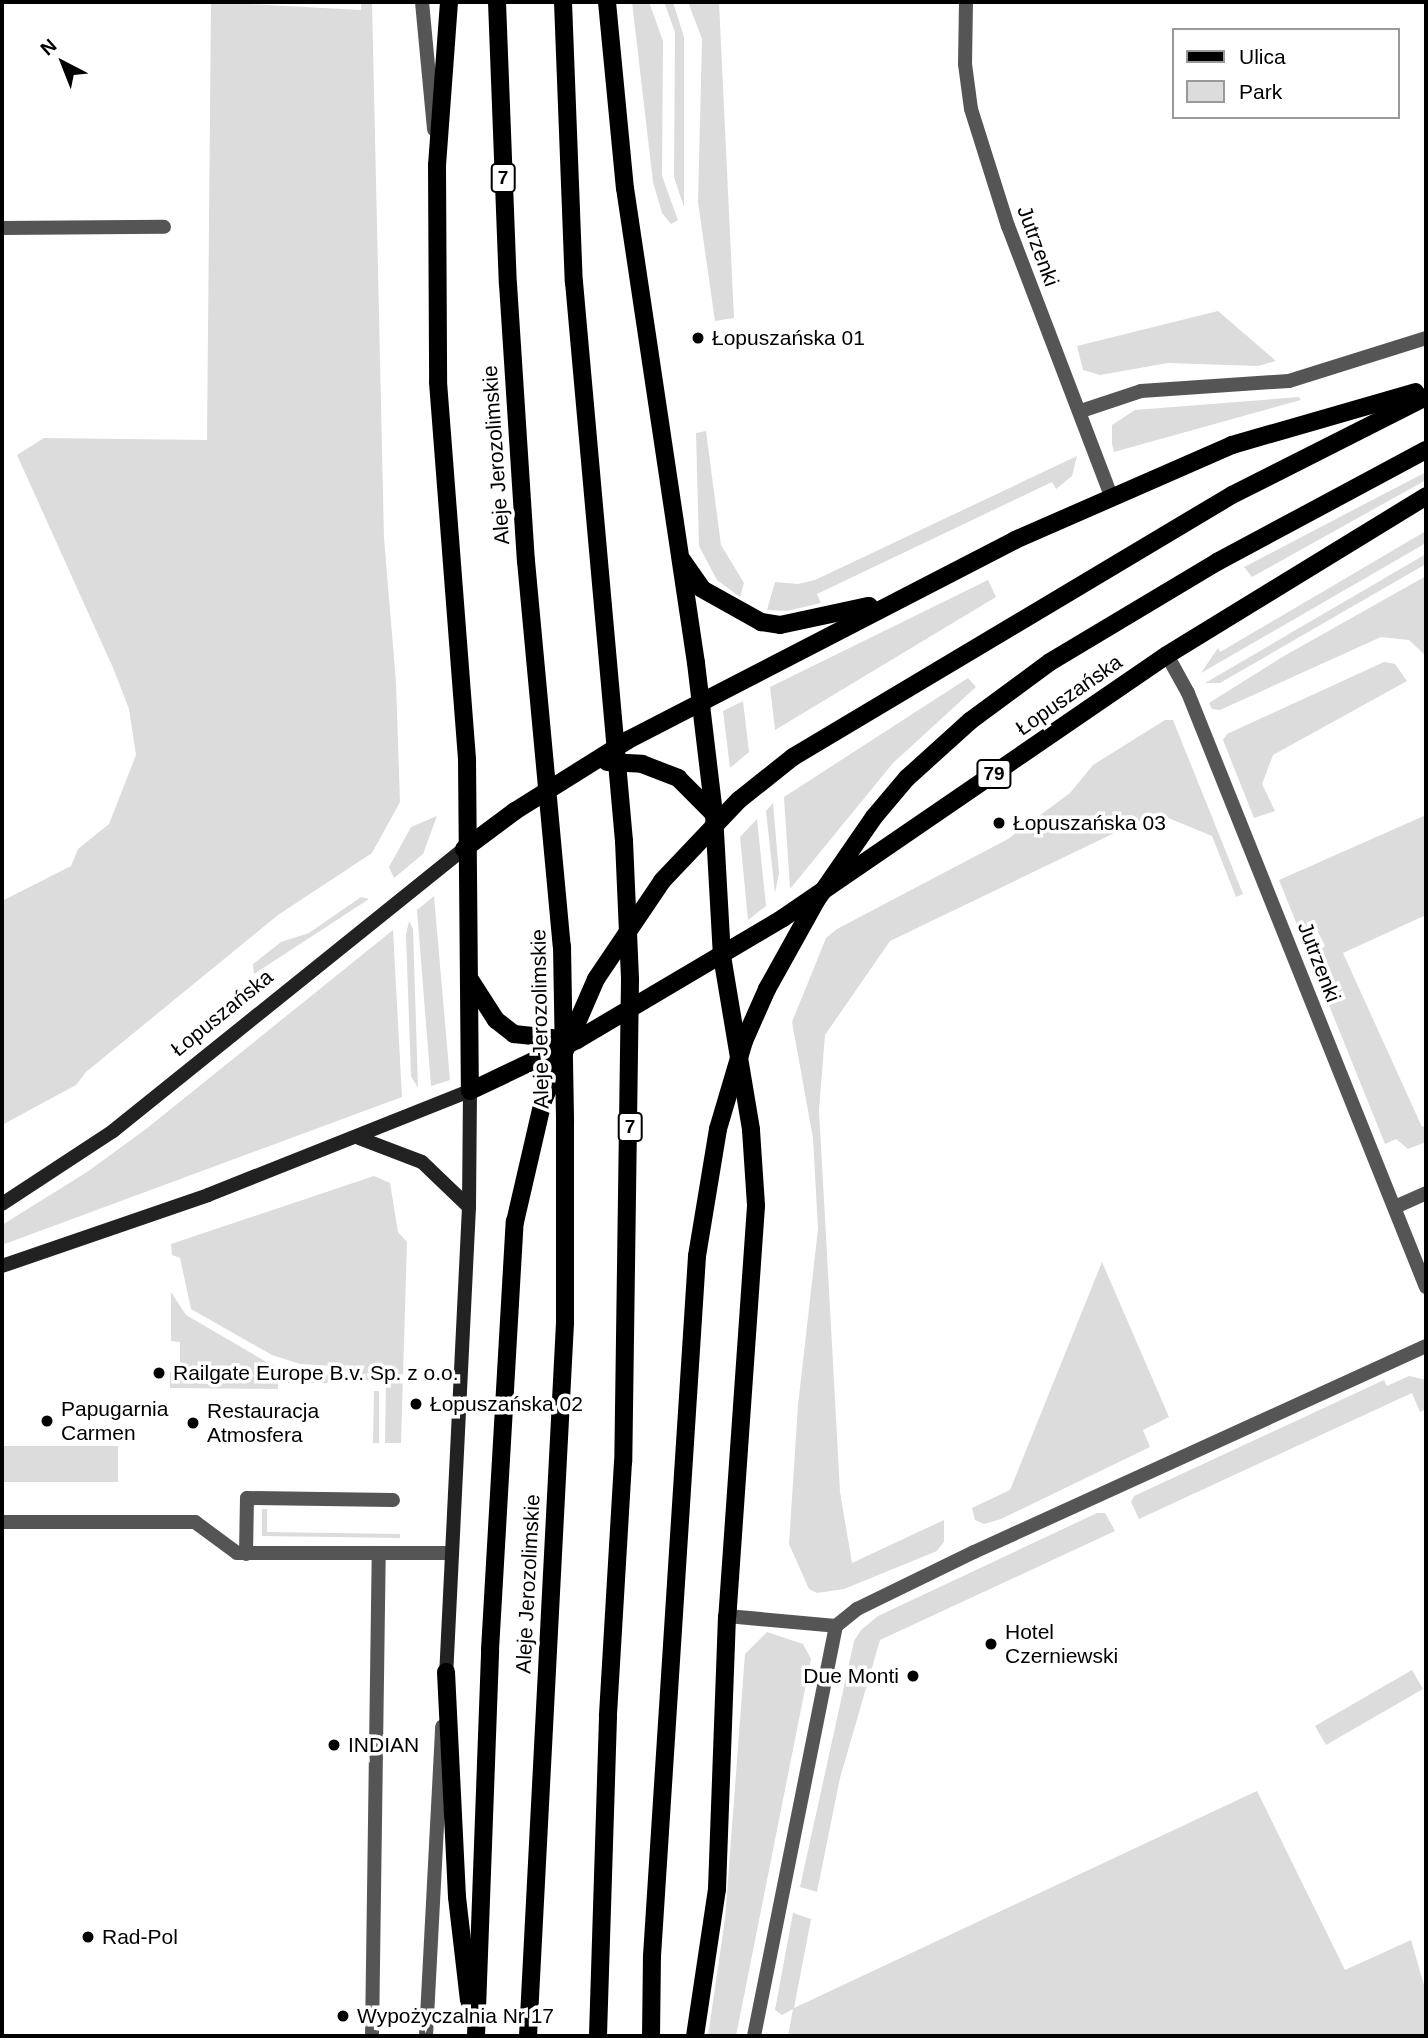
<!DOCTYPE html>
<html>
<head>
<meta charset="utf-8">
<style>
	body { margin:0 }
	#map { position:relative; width:1428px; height:2038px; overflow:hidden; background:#fff; font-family:Helvetica,sans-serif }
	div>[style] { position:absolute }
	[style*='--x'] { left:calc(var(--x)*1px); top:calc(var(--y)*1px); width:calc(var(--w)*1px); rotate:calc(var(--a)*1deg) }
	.green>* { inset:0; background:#dcdcdc; transform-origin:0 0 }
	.lane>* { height:14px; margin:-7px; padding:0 7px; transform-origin:7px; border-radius:7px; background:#555 }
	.street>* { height:14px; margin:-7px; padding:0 7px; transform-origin:7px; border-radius:7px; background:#555 }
	.secondary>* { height:14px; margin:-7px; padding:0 7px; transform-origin:7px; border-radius:7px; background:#222 }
	.primary>* { height:18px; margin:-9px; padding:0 9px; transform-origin:9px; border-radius:9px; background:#000 }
	.dots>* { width:19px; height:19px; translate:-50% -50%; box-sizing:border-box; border:4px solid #fff; border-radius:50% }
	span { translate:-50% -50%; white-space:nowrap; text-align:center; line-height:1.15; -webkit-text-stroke:7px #fff; paint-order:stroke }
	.shield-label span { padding:2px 5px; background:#fff; border:2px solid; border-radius:5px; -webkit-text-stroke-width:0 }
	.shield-label { font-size:19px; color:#000; font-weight:700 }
	.street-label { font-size:21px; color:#000 }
	.poi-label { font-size:21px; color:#000 }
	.left { translate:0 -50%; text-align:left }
	.right { translate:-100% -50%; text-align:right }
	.frame { position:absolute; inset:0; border:4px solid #000; pointer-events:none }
	.legend { position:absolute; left:1172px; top:28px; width:228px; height:91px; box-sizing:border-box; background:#fff; border:2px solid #999; margin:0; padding:9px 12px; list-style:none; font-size:21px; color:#000 }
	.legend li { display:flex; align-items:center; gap:14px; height:35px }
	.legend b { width:35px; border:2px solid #999 }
	.north { position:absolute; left:28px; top:28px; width:70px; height:70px; -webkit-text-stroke:5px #fff; paint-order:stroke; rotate:318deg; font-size:19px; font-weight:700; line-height:28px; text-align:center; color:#000 }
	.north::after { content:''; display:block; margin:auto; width:24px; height:32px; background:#000; clip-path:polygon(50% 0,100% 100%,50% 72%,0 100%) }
</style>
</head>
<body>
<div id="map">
	<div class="green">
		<div style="clip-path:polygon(211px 2px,361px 10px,361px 2px,372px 2px,384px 538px,396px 682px,400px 802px,372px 853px,278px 915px,86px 1072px,76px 1085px,2px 1125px,2px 901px,71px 866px,78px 849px,109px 824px,136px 755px,129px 709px,114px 670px,17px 455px,44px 438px,207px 440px)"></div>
		<div style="clip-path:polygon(632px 2px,649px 2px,663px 41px,662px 176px,678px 220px,671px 224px,662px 213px,653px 182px)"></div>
		<div style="clip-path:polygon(664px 2px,673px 2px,684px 37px,684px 207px,674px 177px,675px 32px)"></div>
		<div style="clip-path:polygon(688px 2px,719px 2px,734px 318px,715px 321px,698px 202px,702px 39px)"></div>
		<div style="clip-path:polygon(1218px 311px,1276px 361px,1258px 366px,1168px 363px,1100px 375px,1083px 370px,1077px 346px)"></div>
		<div style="clip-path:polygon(1299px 397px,1301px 400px,1114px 452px,1112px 444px,1112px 425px,1135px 410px)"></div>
		<div style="clip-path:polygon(706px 431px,721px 545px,744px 583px,740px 597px,717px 580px,699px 546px,696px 433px)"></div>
		<div style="clip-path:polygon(1077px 456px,1072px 476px,1056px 489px,1052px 482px,817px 594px,821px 603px,787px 611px,767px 610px,775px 582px,798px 584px,815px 580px)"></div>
		<div style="clip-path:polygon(1426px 472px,1426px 480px,1252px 577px,1244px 567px)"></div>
		<div style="clip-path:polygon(1426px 531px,1426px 543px,1201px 673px,1218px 648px,1220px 652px)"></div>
		<div style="clip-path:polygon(1426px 554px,1426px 564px,1220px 683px,1205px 683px)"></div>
		<div style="clip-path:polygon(1426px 576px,1426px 656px,1409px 640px,1381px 637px,1220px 710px,1212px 709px,1209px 703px,1284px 656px)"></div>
		<div style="clip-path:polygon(988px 580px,996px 597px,775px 730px,770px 687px)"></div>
		<div style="clip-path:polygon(1384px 662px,1395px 664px,1407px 681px,1273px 755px,1262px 784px,1275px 811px,1254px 818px,1223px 740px,1227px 734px)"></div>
		<div style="clip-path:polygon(968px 678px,976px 687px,893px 763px,790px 889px,784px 797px)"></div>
		<div style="clip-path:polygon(743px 701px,749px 752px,730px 768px,723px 711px)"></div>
		<div style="clip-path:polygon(1165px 720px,1173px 720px,1243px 894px,1236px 897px,1212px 836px,1156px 813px,890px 941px,825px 1035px,819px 1110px,830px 1308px,840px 1492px,852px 1563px,944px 1520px,944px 1542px,937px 1551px,844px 1589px,817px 1593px,809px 1589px,789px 1544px,798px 1405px,818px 1229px,813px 1138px,792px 1022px,826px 938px,837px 929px,1008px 839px,1070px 793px,1093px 765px)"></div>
		<div style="clip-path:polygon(773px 803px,779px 873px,775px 893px,766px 811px)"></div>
		<div style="clip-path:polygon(1426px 815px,1426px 915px,1343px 953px,1422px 1127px,1426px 1125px,1426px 1142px,1408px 1149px,1396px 1139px,1385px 1144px,1310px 958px,1325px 946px,1317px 930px,1300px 932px,1279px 880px)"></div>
		<div style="clip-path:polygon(437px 816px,423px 854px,394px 878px,389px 867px,411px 827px)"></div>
		<div style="clip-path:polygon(757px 819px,766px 906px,748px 920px,740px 837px)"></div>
		<div style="clip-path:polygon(434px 896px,450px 1080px,431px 1086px,417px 910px)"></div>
		<div style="clip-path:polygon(361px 897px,369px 899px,254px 974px,253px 964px,281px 942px,309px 933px)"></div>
		<div style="clip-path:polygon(409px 921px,413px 929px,418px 1088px,411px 1076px,406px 935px)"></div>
		<div style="clip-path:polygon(393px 930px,402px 1097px,2px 1245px,2px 1225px,87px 1172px,146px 1129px)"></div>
		<div style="clip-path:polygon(374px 1176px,390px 1183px,398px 1232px,407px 1242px,401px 1443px,385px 1443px,386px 1380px,363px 1380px,335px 1366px,300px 1364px,272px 1355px,191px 1309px,180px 1258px,172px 1255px,171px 1244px)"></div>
		<div style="clip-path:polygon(1102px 1262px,1169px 1417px,1143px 1430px,1150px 1447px,1001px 1519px,984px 1524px,975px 1520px,972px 1508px,1010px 1490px)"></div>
		<div style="clip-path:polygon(171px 1292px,186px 1315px,270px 1364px,298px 1373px,334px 1375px,340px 1383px,278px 1383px,278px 1389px,170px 1388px,170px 1372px,180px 1371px,180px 1342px,171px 1341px)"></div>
		<div style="clip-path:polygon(1409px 1376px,1426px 1380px,1426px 1409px,1420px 1412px,1412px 1393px,1139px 1519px,1131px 1502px,1134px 1496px,1384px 1380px,1387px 1386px)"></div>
		<div style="clip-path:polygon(374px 1391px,379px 1391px,379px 1443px,373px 1443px)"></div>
		<div style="left:2px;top:1446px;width:116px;height:36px"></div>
		<div style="clip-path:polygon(262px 1509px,267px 1509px,267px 1532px,400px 1534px,400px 1538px,262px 1536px)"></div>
		<div style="clip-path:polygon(1097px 1513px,1105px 1513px,1115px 1531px,880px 1640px,840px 1778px,817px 1892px,800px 1887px,854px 1641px,861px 1630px,878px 1616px)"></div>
		<div style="clip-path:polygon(767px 1632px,803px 1644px,811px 1659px,736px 2036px,708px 2036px,725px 1919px,745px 1654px)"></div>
		<div style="left:1412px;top:1670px;width:22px;height:112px;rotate:60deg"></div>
		<div style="clip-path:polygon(1257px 1791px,1345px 1970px,1411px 1940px,1426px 1992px,1426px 2036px,788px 2036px,793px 2009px,782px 2015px,775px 2010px,793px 1913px,811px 1919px,794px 2008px)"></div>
	</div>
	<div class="lane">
		<div style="--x:2;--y:1522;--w:193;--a:0"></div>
		<div style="--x:195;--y:1522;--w:52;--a:36.4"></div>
		<div style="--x:237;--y:1553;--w:215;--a:0"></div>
		<div style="--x:246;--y:1554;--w:56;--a:-89"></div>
		<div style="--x:247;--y:1498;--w:146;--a:0.8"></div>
		<div style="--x:372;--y:2036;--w:482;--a:-89.2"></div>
	</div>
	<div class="street">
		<div style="--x:422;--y:2;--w:128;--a:84.6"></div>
		<div style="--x:966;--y:2;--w:62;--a:90.9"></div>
		<div style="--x:965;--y:64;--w:45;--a:82.4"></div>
		<div style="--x:971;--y:109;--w:123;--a:72.5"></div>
		<div style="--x:1008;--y:226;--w:289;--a:69.1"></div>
		<div style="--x:2;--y:228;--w:162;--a:-0.4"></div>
		<div style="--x:1081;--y:411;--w:63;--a:-18.4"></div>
		<div style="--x:1141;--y:391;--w:148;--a:-3.9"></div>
		<div style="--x:1289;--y:381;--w:144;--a:-17.4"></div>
		<div style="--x:1167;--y:655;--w:43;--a:61.1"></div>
		<div style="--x:1188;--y:693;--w:640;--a:68.17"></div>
		<div style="--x:1395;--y:1207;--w:34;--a:-24"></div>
		<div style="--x:727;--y:1616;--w:109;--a:5.2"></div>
		<div style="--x:426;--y:2036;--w:310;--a:-87"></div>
		<div style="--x:754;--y:2036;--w:418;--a:-78.7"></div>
		<div style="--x:836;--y:1626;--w:27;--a:-39"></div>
		<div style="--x:857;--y:1609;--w:130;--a:-26"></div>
		<div style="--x:974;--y:1552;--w:497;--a:-24.5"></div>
	</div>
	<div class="secondary">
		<div style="--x:359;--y:1138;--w:67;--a:20.9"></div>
		<div style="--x:422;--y:1162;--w:65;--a:43.8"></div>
		<div style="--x:2;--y:1204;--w:133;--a:-33.3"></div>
		<div style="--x:113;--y:1131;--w:450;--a:-38.8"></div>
		<div style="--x:2;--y:1266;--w:218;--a:-19"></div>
		<div style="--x:208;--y:1195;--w:282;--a:-21.7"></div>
		<div style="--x:470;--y:1091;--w:116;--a:90.5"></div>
		<div style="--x:469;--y:1207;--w:466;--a:92.8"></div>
	</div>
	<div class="primary">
		<div style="--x:449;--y:2;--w:163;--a:94.2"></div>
		<div style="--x:437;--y:165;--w:217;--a:89.7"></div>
		<div style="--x:438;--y:382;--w:378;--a:85.6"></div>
		<div style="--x:467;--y:759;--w:332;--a:89.5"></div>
		<div style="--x:470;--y:1091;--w:119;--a:-25.5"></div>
		<div style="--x:577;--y:1040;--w:239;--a:-30.6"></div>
		<div style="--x:783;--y:918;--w:465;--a:-34.4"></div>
		<div style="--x:1167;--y:655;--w:304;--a:-31.5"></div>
		<div style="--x:497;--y:2;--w:282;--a:87.8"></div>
		<div style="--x:508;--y:284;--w:278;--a:86.3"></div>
		<div style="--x:526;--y:561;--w:387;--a:84.7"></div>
		<div style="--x:562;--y:946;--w:176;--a:89"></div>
		<div style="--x:565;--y:1122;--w:201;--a:90"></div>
		<div style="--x:565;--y:1323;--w:714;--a:92.97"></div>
		<div style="--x:563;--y:2;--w:280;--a:87.8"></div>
		<div style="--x:574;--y:282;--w:561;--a:84.89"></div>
		<div style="--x:624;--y:841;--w:139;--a:87.5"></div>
		<div style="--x:630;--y:980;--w:482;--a:90.8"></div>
		<div style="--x:623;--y:1462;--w:255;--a:93.4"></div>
		<div style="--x:608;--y:1717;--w:319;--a:91.8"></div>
		<div style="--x:607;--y:2;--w:187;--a:84.5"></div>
		<div style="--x:625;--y:188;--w:480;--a:81.5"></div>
		<div style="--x:696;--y:663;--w:152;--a:83.2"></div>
		<div style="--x:714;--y:814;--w:142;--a:86.8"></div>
		<div style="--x:722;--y:956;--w:176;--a:80.5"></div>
		<div style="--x:751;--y:1130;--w:76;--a:86.2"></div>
		<div style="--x:756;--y:1206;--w:411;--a:94"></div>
		<div style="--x:727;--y:1616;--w:273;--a:92.1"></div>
		<div style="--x:717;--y:1889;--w:149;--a:98.5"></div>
		<div style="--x:682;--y:560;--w:35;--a:55"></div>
		<div style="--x:702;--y:589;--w:68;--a:29.2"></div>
		<div style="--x:761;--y:622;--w:19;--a:9"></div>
		<div style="--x:780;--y:625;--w:91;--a:-12.1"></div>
		<div style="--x:607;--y:762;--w:35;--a:3"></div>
		<div style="--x:642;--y:764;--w:39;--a:21"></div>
		<div style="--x:678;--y:778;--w:51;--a:45"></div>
		<div style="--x:464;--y:849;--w:64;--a:-36.7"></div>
		<div style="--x:515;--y:811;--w:133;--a:-32.1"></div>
		<div style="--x:628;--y:740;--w:436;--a:-27.3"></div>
		<div style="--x:1015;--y:540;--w:237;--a:-23.6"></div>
		<div style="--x:1232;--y:445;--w:191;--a:-16.1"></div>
		<div style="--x:469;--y:978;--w:50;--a:57.3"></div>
		<div style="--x:496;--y:1020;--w:23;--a:38"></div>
		<div style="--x:514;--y:1034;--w:56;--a:6.1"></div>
		<div style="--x:446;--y:1672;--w:225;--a:87.2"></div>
		<div style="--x:457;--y:1897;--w:104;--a:83.4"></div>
		<div style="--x:476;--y:2036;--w:386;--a:-87.9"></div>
		<div style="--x:490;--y:1650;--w:429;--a:-86.7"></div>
		<div style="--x:515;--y:1222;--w:124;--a:-77"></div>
		<div style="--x:543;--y:1101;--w:133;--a:-66.5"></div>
		<div style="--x:596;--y:979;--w:118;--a:-56"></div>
		<div style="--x:662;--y:881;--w:112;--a:-46.5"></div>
		<div style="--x:739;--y:800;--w:69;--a:-38.5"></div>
		<div style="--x:793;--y:757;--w:511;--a:-30.83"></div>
		<div style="--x:1232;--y:495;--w:217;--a:-26.8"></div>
		<div style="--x:651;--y:2036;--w:80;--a:-89.3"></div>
		<div style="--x:652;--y:1956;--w:701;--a:-86.32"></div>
		<div style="--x:697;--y:1256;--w:129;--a:-80.6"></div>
		<div style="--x:718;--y:1129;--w:92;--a:-73.5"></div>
		<div style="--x:744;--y:1041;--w:57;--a:-66.1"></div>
		<div style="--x:767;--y:989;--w:101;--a:-60.9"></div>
		<div style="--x:816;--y:901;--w:102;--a:-55.4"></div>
		<div style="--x:874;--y:817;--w:51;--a:-49.8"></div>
		<div style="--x:907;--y:778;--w:85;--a:-42.1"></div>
		<div style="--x:970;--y:721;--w:99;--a:-36.4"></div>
		<div style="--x:1050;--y:662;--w:195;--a:-30.9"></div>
		<div style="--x:1217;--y:562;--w:237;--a:-28.2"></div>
	</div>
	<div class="dots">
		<div style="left:698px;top:338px;background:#000"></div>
		<div style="left:999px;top:823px;background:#000"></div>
		<div style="left:159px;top:1373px;background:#000"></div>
		<div style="left:416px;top:1404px;background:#000"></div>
		<div style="left:47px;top:1421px;background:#000"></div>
		<div style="left:193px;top:1423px;background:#000"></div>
		<div style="left:991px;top:1644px;background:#000"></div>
		<div style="left:913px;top:1676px;background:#000"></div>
		<div style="left:334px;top:1745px;background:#000"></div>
		<div style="left:88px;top:1937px;background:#000"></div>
		<div style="left:343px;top:2016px;background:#000"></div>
	</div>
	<div class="shield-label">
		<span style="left:503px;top:178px">7</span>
		<span style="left:994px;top:774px">79</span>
		<span style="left:630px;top:1127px">7</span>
	</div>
	<div class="street-label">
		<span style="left:1038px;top:246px;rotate:70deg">Jutrzenki</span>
		<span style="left:496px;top:455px;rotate:-94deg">Aleje Jerozolimskie</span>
		<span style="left:1069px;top:695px;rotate:-35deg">Łopuszańska</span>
		<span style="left:1319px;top:962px;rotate:69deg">Jutrzenki</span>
		<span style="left:222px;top:1013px;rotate:-39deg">Łopuszańska</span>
		<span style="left:540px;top:1019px;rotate:-91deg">Aleje Jerozolimskie</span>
		<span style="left:528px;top:1584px;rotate:-87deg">Aleje Jerozolimskie</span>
	</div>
	<div class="poi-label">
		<span class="left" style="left:712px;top:338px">Łopuszańska 01</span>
		<span class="left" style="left:1013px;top:823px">Łopuszańska 03</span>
		<span class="left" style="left:173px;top:1373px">Railgate Europe B.v. Sp. z o.o.</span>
		<span class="left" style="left:430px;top:1404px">Łopuszańska 02</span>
		<span class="left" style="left:61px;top:1421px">Papugarnia<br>Carmen</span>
		<span class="left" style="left:207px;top:1423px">Restauracja<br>Atmosfera</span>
		<span class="left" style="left:1005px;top:1644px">Hotel<br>Czerniewski</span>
		<span class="right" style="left:899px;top:1676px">Due Monti</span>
		<span class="left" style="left:348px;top:1745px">INDIAN</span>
		<span class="left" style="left:102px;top:1937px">Rad-Pol</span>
		<span class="left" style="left:357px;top:2016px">Wypożyczalnia Nr 17</span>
	</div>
	<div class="frame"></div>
	<ul class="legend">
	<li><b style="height:9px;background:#000"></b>Ulica</li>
	<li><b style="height:19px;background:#dcdcdc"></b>Park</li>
	</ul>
	<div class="north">N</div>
</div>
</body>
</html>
